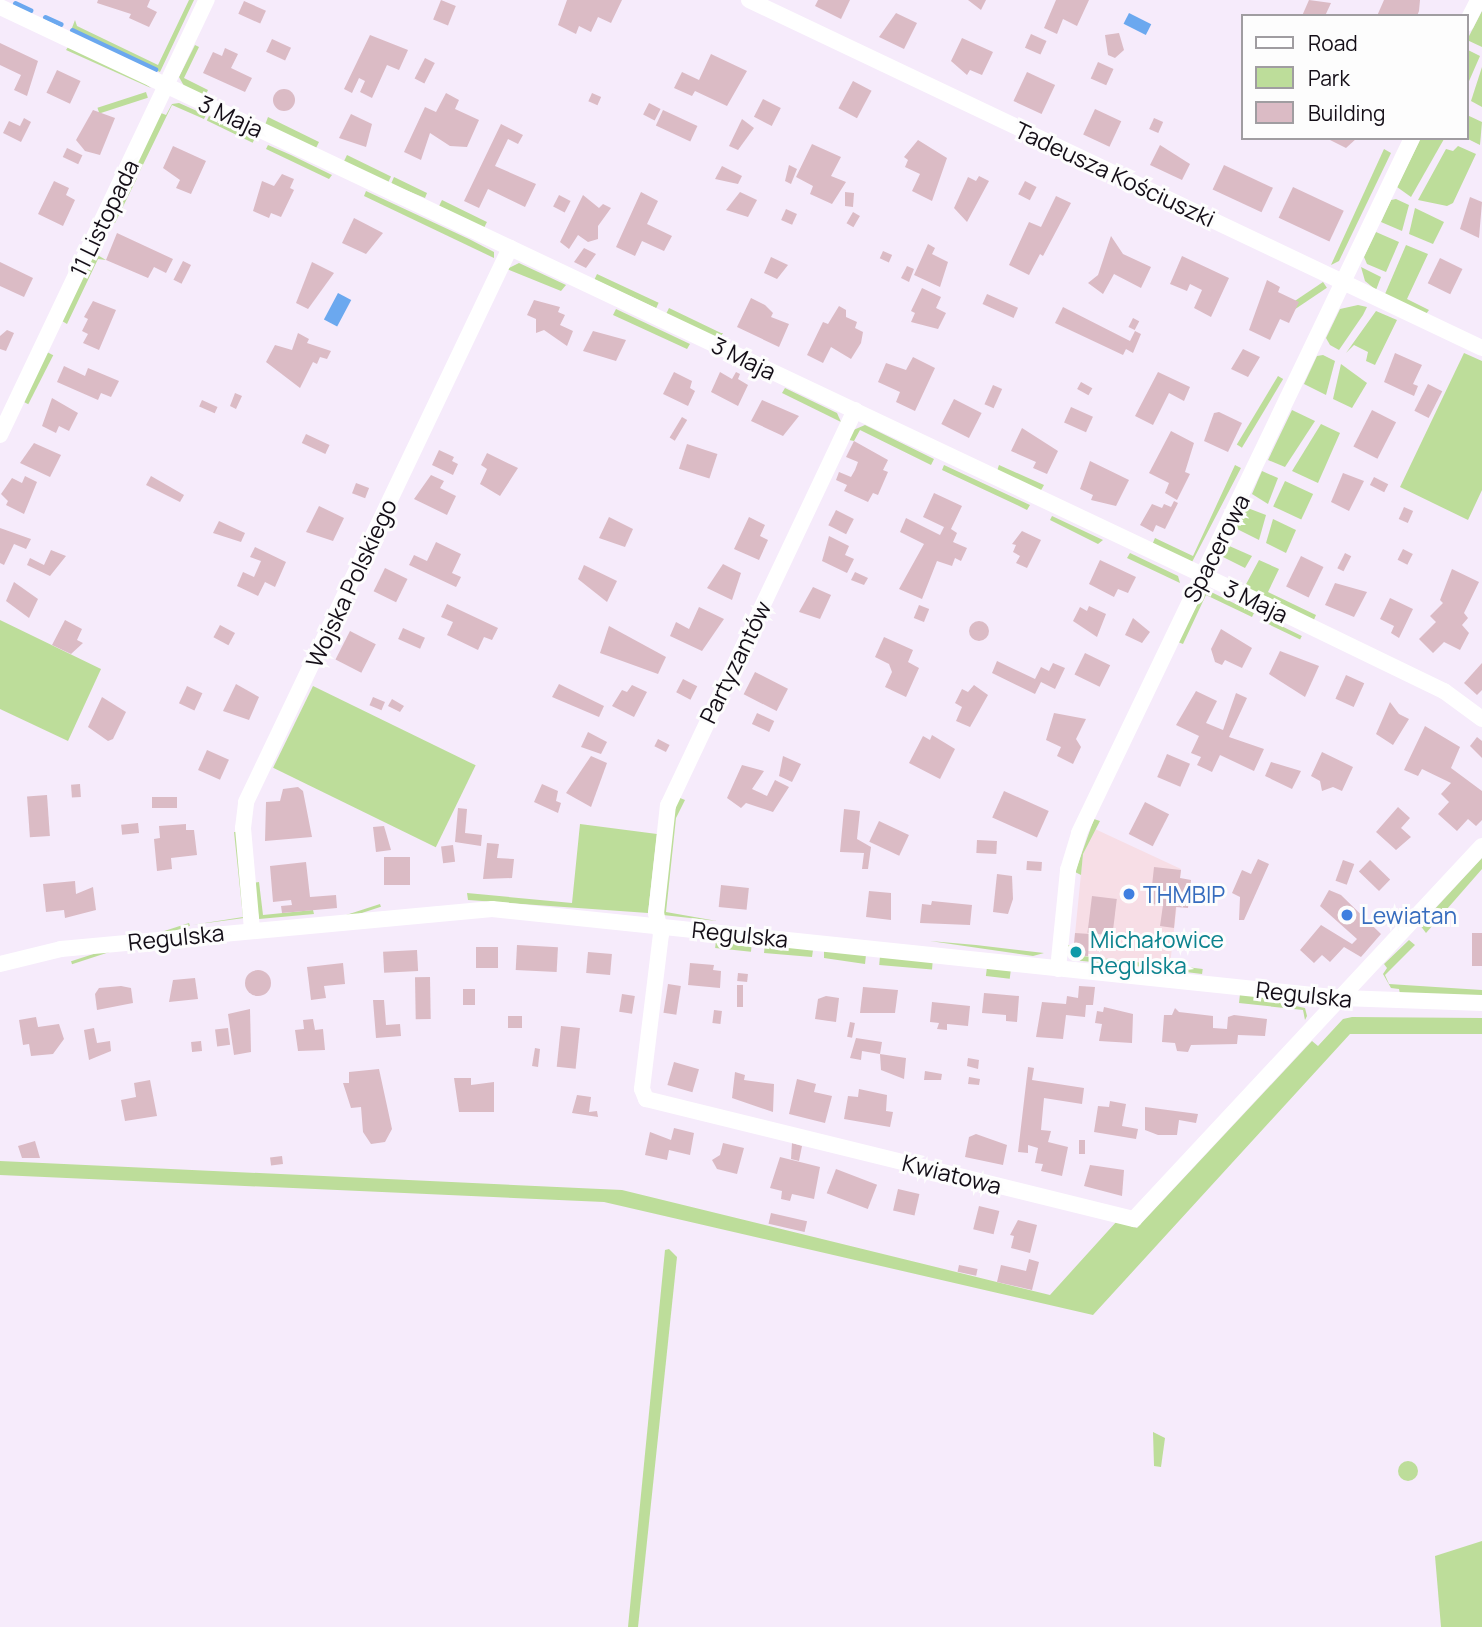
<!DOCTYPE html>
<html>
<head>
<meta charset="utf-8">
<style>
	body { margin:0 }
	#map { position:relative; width:1482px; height:1627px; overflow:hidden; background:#f6ebfb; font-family:Manrope,sans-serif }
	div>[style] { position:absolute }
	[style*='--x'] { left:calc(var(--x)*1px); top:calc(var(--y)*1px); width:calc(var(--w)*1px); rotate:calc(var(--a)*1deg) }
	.commercial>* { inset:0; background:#f7dee6 }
	.green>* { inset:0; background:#bddd9a; transform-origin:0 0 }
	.round { border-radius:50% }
	.water>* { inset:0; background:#6ba8ef; transform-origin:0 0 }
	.stream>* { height:5px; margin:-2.5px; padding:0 2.5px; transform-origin:2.5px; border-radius:2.5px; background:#6ba8ef }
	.building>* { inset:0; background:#dbbbc5; transform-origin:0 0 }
	.minor>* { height:16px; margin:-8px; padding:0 8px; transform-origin:8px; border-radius:8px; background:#fff }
	.dots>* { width:19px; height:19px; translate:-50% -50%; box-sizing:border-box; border:4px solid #fdfdfd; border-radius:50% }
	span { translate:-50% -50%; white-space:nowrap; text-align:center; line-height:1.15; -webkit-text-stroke:6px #fdfdfd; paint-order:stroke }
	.street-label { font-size:23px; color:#140e17 }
	.shop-label { font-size:23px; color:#366cbe }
	.left { translate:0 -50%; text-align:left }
	.culture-label { font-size:23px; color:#0d838f }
	.legend { position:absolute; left:1241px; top:14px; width:228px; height:126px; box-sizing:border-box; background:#fdfdfd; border:2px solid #a09da1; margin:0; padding:9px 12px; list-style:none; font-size:21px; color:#140e17 }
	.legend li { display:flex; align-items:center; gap:14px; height:35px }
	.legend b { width:35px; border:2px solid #a09da1 }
</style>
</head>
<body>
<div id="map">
	<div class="commercial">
		<div style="clip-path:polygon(1095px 829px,1181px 869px,1170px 965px,1081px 956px,1081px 945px,1074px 944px,1083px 854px)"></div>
	</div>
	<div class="green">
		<div style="clip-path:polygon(189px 0,194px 0,160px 72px,70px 33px,75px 20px,77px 26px,158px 65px)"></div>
		<div style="clip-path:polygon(1482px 11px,1482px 47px,1467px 40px)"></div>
		<div style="clip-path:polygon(195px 45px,199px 47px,184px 78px,208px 90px,205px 96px,184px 86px,179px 77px)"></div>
		<div style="clip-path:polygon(68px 47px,143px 82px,151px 88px,66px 50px)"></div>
		<div style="clip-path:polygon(1466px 49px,1480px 56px,1466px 88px)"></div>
		<div style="clip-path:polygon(1482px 67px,1482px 107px,1471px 101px)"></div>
		<div style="left:146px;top:92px;width:6px;height:51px;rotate:72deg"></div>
		<div style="clip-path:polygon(179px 103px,206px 115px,204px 119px,172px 105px,138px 175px,133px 171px,161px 113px,166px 115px,172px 104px)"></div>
		<div style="clip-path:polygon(1467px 115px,1482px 122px,1480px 145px,1466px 138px)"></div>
		<div style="left:209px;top:116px;width:51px;height:5px;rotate:26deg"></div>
		<div style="clip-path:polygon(268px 117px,319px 142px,316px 148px,265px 125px)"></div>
		<div style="clip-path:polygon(1421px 138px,1444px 139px,1411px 197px,1397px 187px)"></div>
		<div style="clip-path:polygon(268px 145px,291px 155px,332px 175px,329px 179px,266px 149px)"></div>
		<div style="clip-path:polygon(1458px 146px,1476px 154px,1453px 203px,1447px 206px,1418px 200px,1446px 149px,1453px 151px)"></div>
		<div style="clip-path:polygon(1384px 149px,1391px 153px,1339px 261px,1331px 265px)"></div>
		<div style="left:347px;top:155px;width:49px;height:8px;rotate:26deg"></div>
		<div style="clip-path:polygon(132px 174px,137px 178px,115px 223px,110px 221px)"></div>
		<div style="clip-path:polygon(394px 177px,427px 193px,425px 198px,391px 184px)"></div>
		<div style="clip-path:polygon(366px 191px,469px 239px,494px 252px,494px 258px,364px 196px)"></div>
		<div style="clip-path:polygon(1396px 199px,1409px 205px,1402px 231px,1381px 222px,1391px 200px)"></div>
		<div style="left:442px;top:200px;width:50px;height:7px;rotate:26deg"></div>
		<div style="clip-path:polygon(1415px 208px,1444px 222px,1433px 244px,1409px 234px)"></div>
		<div style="clip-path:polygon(1376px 232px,1399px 242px,1386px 272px,1367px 264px,1364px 257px)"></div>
		<div style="clip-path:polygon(1406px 245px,1428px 254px,1407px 299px,1429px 310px,1426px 314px,1385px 294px)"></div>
		<div style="clip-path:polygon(94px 253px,106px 260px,98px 259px,67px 324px,62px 321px)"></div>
		<div style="clip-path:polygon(519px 263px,566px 285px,561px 291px,507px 269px)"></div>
		<div style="clip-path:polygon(1361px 267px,1381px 277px,1376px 290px,1365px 281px)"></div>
		<div style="left:597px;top:274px;width:68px;height:6px;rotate:25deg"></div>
		<div style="left:1323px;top:282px;width:7px;height:39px;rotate:56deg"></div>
		<div style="clip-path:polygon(1358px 305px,1367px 307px,1363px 315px,1339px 350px,1330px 345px,1326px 338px,1340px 309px)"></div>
		<div style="clip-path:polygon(669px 308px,721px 333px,723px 333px,719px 339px,666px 314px)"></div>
		<div style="clip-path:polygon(616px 309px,690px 344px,687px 349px,613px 315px)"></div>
		<div style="clip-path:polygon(1376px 311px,1397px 320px,1375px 365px,1366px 361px,1368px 352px,1354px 345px,1346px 353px)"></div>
		<div style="left:47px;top:352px;width:7px;height:55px;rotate:27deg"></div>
		<div style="clip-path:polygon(1464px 353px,1482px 361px,1482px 490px,1468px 520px,1400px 487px)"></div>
		<div style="clip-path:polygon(1323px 355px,1335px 361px,1326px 395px,1304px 384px,1317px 356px)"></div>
		<div style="clip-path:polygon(1341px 364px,1367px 383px,1352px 408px,1333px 399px)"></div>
		<div style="left:1278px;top:376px;width:6px;height:80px;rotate:31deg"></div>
		<div style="clip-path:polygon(785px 388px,837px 413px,841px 422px,782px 393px)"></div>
		<div style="clip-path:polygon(1292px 410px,1315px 421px,1285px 467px,1268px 460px)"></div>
		<div style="clip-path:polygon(1321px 424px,1340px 433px,1318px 483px,1292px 471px)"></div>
		<div style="clip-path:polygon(865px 425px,934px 459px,931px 465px,860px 430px,854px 441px,849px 440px,851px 431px)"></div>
		<div style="clip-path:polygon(944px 465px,1030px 505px,1027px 510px,1019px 506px,942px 470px)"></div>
		<div style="clip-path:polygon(999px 465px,1044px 485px,1040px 492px,997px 471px)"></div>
		<div style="clip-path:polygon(1235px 465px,1241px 468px,1191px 564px,1152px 545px,1155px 538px,1193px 556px)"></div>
		<div style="clip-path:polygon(1262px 471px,1278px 478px,1268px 504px,1252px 494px)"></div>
		<div style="left:1285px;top:481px;width:31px;height:28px;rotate:25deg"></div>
		<div style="clip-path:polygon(1245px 507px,1266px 515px,1259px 540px,1235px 528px)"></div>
		<div style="clip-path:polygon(1052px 516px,1103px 540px,1098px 544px,1050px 520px)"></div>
		<div style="clip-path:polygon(1273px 519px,1296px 530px,1286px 553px,1266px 543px)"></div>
		<div style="clip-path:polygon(1227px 545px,1252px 556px,1245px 568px,1223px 557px)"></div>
		<div style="clip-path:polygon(1130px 553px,1178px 576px,1180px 583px,1127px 558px)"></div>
		<div style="clip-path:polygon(1259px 560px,1279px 569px,1268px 592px,1316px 615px,1313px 622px,1244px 588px)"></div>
		<div style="clip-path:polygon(1205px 589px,1254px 613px,1252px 617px,1206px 595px,1183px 644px,1178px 642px)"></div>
		<div style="left:1265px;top:618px;width:41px;height:4px;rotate:26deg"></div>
		<div style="clip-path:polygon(0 620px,101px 669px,68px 741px,0 709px)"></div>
		<div style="left:313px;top:686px;width:181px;height:91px;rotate:26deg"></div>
		<div style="clip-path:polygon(680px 798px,685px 800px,676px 818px,666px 912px,717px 921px,663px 915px,671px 815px)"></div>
		<div style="clip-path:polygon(1094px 819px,1100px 821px,1083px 854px,1081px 875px,1075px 872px)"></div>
		<div style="clip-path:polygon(580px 824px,657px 834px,648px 913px,468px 900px,467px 893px,572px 903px)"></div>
		<div style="clip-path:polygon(234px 832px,237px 832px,244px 918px,192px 925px,243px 917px)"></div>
		<div style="clip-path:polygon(1482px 858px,1482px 869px,1426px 933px,1420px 925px)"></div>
		<div style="clip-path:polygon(259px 882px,263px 915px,313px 910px,314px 914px,259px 919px,253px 883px)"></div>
		<div style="left:380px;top:904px;width:3px;height:56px;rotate:72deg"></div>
		<div style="left:189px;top:923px;width:3px;height:124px;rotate:72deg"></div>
		<div style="left:716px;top:940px;width:36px;height:8px;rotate:6deg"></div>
		<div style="clip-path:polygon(1409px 940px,1415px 945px,1385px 975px,1389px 984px,1482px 990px,1482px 996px,1400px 994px,1399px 989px,1391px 988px,1383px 974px,1387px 968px,1384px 964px)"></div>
		<div style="clip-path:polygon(930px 941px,976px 945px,1044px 953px,1033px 956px)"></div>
		<div style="clip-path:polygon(765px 943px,813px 950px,812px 957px,764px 953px)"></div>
		<div style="clip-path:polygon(1068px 945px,1074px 945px,1073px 955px,1145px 963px,1144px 967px,1072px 960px)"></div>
		<div style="clip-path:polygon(824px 950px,866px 955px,865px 964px,824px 958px)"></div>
		<div style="left:880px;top:956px;width:53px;height:9px;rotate:5deg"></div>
		<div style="left:1162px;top:964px;width:41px;height:5px;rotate:7deg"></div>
		<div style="left:987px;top:967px;width:24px;height:9px;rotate:7deg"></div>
		<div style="clip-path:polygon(1240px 994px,1291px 999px,1291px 1005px,1305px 1008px,1307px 1016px,1305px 1020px,1303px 1010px,1239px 1003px)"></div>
		<div style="clip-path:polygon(1352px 1017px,1482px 1018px,1482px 1034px,1350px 1034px,1093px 1315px,604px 1202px,0 1175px,0 1161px,622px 1190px,1050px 1295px,1117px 1221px,1137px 1228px,1312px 1041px,1318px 1046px,1343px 1019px)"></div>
		<div style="clip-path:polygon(669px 1249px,677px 1257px,638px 1627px,628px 1627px,665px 1250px)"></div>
		<div style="clip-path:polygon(1153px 1432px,1165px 1438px,1161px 1467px,1154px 1466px)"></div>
		<div class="round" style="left:1398px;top:1461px;width:20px;height:20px"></div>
		<div style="clip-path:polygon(1482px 1541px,1482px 1627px,1441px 1627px,1435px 1556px)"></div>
	</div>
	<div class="water">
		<div style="left:1129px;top:13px;width:25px;height:12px;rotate:27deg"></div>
		<div style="left:338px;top:293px;width:15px;height:30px;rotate:28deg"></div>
	</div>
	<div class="stream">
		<div style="--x:15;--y:3;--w:17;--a:25"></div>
		<div style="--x:45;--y:17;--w:17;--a:24"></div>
		<div style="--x:72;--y:30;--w:92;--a:25.2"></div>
	</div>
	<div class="building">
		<div style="clip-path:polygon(98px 0,150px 0,147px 7px,157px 12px,149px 27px,129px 18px,131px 14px,97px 3px)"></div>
		<div style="left:441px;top:0;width:16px;height:21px;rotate:22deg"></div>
		<div style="clip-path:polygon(567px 0,622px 0,611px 23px,598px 17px,591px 32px,579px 26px,576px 34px,558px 25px)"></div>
		<div style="clip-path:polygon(818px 0,850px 0,841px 19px,815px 6px)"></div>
		<div style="clip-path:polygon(968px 0,986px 0,981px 10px)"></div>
		<div style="clip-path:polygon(1056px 0,1089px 0,1077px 26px,1063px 19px,1057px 34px,1044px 28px)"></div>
		<div style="clip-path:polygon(1309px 0,1331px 3px,1325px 16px,1302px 16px)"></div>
		<div style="clip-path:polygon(1384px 0,1420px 0,1419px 11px,1417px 16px,1377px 16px)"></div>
		<div style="left:244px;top:1px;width:24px;height:14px;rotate:24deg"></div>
		<div style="clip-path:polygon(896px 13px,917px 23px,904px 49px,879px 37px)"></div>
		<div style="clip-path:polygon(1119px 33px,1124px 50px,1115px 58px,1108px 55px,1105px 35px)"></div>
		<div style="left:1031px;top:34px;width:17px;height:15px;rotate:24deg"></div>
		<div style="clip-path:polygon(370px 35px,408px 50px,399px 70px,387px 65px,372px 98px,360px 92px,365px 81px,359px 78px,352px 93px,344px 89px)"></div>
		<div style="clip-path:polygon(962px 38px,993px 52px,982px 75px,970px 70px,967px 75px,951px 61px)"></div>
		<div style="left:272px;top:39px;width:21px;height:14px;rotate:25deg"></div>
		<div style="clip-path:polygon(0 43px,38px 61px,27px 96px,14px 90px,21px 75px,0 65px)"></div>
		<div style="clip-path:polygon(225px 48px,238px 54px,231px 68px,252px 78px,245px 92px,203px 73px,213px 52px,222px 56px)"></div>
		<div style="clip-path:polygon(711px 54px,747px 71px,727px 106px,695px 91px,692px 96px,674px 88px,682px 72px,699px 80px)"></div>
		<div style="left:425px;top:58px;width:11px;height:23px;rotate:27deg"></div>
		<div style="left:1098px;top:62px;width:17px;height:18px;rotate:24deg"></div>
		<div style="left:57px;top:70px;width:26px;height:25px;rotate:25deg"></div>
		<div style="left:1027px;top:72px;width:31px;height:32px;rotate:25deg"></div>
		<div style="left:853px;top:81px;width:21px;height:31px;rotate:28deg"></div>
		<div class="round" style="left:273px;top:89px;width:22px;height:22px"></div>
		<div style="clip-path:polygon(446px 93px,459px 100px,455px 109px,479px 120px,467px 147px,450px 146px,430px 133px,421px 160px,404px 152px,425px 107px,436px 112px)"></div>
		<div style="left:592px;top:93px;width:10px;height:9px;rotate:24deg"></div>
		<div style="left:763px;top:99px;width:20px;height:20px;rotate:27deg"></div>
		<div style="left:649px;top:103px;width:13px;height:13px;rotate:27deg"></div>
		<div style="left:1095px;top:109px;width:29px;height:28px;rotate:25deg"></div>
		<div style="clip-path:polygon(93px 110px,115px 118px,100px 155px,85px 151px,76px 140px)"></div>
		<div style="left:663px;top:110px;width:38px;height:17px;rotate:25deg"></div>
		<div style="clip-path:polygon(351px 114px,372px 124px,366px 147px,339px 138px)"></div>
		<div style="clip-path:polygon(24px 118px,31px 122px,21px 142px,3px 133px,9px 121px,20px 126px)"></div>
		<div style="left:1154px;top:118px;width:10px;height:12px;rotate:24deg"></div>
		<div style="clip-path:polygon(742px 119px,754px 128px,738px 150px,729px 146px)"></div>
		<div style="clip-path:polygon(501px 124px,523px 135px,518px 144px,508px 139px,495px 166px,536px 184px,525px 207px,488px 189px,479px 208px,464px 201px)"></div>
		<div style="clip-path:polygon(1326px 138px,1357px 138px,1346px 148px)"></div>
		<div style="clip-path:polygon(918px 140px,947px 158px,932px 201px,912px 191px,920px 174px,905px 167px,908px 160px,904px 157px)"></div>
		<div style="clip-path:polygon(812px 144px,841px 157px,831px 176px,846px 182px,832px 204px,810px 194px,813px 186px,796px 177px)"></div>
		<div style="clip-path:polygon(1160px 145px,1190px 164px,1182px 180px,1150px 165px)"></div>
		<div style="clip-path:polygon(173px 146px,206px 161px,191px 194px,176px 188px,180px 180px,163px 168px)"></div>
		<div style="left:67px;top:148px;width:17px;height:10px;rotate:25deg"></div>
		<div style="clip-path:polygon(789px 165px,797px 169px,791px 184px,785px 181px)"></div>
		<div style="left:1224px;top:165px;width:54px;height:27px;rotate:25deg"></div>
		<div style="clip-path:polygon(722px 166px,742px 176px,738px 184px,715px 179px)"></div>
		<div style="clip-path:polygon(282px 174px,294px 179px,290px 188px,294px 190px,281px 217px,271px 213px,269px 218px,253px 211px,262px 181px,274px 186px)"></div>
		<div style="clip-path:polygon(979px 176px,989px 181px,967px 222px,954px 208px,968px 177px,976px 181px)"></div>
		<div style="clip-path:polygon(54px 181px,69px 188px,66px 195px,75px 200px,63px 226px,38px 214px)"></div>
		<div style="left:1025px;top:181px;width:13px;height:15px;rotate:27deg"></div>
		<div style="left:1293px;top:187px;width:56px;height:34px;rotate:25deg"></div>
		<div style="clip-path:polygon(641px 192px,658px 201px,647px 224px,672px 236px,664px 251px,642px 241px,635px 256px,616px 247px)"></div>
		<div style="clip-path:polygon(740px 192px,757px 200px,748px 217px,726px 210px)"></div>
		<div style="clip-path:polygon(845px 192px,854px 193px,853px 207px,845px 206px)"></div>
		<div style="left:559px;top:195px;width:13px;height:13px;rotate:27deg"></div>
		<div style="clip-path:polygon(583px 195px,599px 208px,603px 204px,611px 208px,598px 226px,598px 239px,588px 242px,578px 235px,569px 249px,560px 242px)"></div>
		<div style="clip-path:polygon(1056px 196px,1071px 203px,1043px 256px,1040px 254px,1029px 275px,1009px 265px,1029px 222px,1041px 227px)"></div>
		<div style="clip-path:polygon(1470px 197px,1482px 202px,1479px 238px,1460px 229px)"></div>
		<div style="left:786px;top:209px;width:12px;height:12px;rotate:24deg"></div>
		<div style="left:853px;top:212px;width:8px;height:13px;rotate:30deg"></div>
		<div style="clip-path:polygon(354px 218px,383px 233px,366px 254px,342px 243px)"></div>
		<div style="clip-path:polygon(117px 233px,173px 259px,166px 273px,154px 267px,148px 278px,106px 260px)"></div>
		<div style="clip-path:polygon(1111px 236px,1123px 254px,1151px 267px,1141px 288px,1114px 274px,1103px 294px,1088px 283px,1098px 275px)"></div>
		<div style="clip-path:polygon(928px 244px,935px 248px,932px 254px,948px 262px,940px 287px,914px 275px)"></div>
		<div style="clip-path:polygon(584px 248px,596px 254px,586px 268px,574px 262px)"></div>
		<div style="left:883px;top:251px;width:10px;height:8px;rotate:24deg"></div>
		<div style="clip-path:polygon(1182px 256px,1229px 278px,1211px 317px,1194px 308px,1202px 290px,1190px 284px,1187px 291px,1170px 284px)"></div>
		<div style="clip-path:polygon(771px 257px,788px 265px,777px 279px,764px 273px)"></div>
		<div style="left:1440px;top:258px;width:25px;height:28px;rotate:26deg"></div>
		<div style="left:183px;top:261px;width:9px;height:21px;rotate:27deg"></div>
		<div style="clip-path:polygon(0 262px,33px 278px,24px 297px,0 286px)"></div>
		<div style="clip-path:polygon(312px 262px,334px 273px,308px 309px,296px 303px)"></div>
		<div style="clip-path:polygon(907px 266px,914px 269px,909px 282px,901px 278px)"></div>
		<div style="clip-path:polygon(1267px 280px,1280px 287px,1278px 292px,1299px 302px,1289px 323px,1280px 319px,1270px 340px,1249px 330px)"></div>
		<div style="clip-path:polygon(922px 288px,941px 297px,936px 308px,946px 313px,938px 329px,911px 322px,915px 313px,911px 311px)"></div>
		<div style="left:987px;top:294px;width:34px;height:11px;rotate:24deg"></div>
		<div style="clip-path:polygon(751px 298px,765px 305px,773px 313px,771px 317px,789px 324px,779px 347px,737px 327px)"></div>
		<div style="clip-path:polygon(534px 300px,560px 307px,558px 312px,565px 315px,560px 325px,573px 331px,567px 346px,544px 330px,536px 333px,536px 319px,527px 315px)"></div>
		<div style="clip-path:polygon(93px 301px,116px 310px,99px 350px,83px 343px,88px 334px,82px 331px,88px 319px,84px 317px)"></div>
		<div style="clip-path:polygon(839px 306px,846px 310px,846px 317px,857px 322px,855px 328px,863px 332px,861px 343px,851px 359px,831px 347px,823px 363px,807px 355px,823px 322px,828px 324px)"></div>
		<div style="clip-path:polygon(1063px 307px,1130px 341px,1135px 331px,1141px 334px,1133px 353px,1126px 349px,1123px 355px,1055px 323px)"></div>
		<div style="left:1133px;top:318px;width:7px;height:10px;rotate:27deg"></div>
		<div style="clip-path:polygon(7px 330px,14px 333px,6px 351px,0 349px,0 336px)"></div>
		<div style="clip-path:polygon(593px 331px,626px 340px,616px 361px,583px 351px)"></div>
		<div style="clip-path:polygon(298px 333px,309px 339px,307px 343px,331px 351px,327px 359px,320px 357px,317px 364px,313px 362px,300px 388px,266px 362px,275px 345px,292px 350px)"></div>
		<div style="clip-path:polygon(1243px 349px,1260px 357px,1248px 377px,1231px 369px)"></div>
		<div style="clip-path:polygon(1395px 353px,1422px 365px,1413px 384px,1418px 386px,1414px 396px,1384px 382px)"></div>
		<div style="clip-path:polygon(913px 357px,935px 368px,915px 411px,896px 402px,900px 392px,878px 382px,886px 363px,906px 370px)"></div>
		<div style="clip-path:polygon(64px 366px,85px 376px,88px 368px,119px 381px,111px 397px,101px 393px,98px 400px,57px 382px)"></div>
		<div style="clip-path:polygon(674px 372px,692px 381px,690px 388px,695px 391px,688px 406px,663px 394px)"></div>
		<div style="clip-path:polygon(720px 372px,732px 379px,736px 372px,740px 374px,738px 379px,748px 385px,738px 406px,711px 392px)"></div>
		<div style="clip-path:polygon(1158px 372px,1190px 387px,1184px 401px,1169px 393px,1153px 425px,1135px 416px)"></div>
		<div style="left:1081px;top:382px;width:13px;height:8px;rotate:29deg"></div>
		<div style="left:1428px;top:384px;width:16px;height:30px;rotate:27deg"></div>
		<div style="left:993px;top:385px;width:10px;height:21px;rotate:24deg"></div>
		<div style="clip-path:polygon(235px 393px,242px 396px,236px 409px,230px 406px)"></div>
		<div style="clip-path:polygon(52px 398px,78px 413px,69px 431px,59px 426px,56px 433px,42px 426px)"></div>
		<div style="left:954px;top:399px;width:31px;height:28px;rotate:27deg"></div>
		<div style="left:202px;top:400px;width:17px;height:7px;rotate:24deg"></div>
		<div style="clip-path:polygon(762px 400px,799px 416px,783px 436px,751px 421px)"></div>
		<div style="left:1071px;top:407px;width:24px;height:17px;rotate:24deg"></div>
		<div style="left:1372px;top:410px;width:27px;height:41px;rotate:27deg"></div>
		<div style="clip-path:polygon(1219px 412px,1242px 423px,1228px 452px,1204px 441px,1214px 413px)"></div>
		<div style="left:682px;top:417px;width:6px;height:24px;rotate:31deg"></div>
		<div style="clip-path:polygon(1022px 428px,1058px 451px,1047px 474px,1033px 468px,1036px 462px,1011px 451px)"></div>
		<div style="clip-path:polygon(1171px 431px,1194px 443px,1185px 472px,1190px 474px,1177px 500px,1165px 493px,1169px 483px,1149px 473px)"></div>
		<div style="left:306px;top:434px;width:26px;height:10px;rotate:25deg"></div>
		<div style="clip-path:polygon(854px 441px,888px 460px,883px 470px,888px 472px,878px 495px,873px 493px,868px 502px,844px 491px,847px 485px,836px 480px,839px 472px,851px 477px,855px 470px,858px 462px,846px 457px)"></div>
		<div style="clip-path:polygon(34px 443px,61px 455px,50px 477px,20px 463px)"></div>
		<div style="left:687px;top:444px;width:32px;height:26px;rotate:18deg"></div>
		<div style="clip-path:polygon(439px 450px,454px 457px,452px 461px,458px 464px,453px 475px,432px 465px)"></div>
		<div style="clip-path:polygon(487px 453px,518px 468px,500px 496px,480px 484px,487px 469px,481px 465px)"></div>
		<div style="clip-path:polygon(1090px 461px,1129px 480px,1116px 506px,1091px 500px,1093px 495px,1080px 489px)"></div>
		<div style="clip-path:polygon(1343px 473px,1364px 481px,1349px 511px,1331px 502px)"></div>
		<div style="clip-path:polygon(431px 475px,444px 481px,440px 488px,456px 496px,447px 515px,414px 499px)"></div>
		<div style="clip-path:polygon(25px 476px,37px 482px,24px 514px,6px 505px,8px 501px,1px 494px,12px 478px,22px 483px)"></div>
		<div style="clip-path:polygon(151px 476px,184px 495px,180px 502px,146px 485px)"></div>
		<div style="left:1374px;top:477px;width:16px;height:9px;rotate:27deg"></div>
		<div style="left:356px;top:483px;width:14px;height:11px;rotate:21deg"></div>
		<div style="clip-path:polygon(934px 493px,962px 506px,951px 529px,957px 533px,953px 542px,967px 548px,961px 561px,955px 558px,952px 566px,937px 561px,922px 599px,899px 589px,924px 544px,900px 532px,906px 518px,940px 535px,944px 527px,923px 517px)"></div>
		<div style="clip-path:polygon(1174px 501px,1178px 503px,1165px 529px,1156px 525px,1153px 532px,1140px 525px,1152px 504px,1162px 508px,1164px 504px,1171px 507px)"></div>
		<div style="clip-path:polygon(319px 506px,344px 518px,333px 541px,306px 532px)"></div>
		<div style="left:1404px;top:507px;width:10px;height:13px;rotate:24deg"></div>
		<div style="left:836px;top:510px;width:20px;height:17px;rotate:27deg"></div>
		<div style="clip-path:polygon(609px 517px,633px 529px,625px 547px,599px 538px)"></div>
		<div style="clip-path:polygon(749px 517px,765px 525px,760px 536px,768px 540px,759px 560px,734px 549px)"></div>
		<div style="clip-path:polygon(219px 521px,245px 533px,241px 542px,213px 533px)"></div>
		<div style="clip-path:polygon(0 528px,31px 539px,26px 549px,14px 544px,4px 565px,0 563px)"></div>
		<div style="clip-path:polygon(1022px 531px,1041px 540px,1027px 568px,1016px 563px,1020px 556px,1013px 552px,1016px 545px,1012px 544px)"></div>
		<div style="clip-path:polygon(829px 536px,849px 546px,845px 555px,854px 559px,847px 573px,822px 561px)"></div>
		<div style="clip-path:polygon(436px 542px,461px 554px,452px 573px,461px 577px,456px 587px,409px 565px,414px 555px,427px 561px)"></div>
		<div style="clip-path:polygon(255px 547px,286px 562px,275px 587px,265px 582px,258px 596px,237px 586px,243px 572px,254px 577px,261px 561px,250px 557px)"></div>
		<div style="left:1403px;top:549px;width:11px;height:12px;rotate:27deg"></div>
		<div style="clip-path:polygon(51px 550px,66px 556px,50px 576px,27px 565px,30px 558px,44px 565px)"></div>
		<div style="left:1345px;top:553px;width:7px;height:17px;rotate:27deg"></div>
		<div style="left:1301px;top:556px;width:25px;height:34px;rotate:26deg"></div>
		<div style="clip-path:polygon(1100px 560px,1136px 577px,1128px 593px,1118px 589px,1114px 597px,1089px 584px)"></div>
		<div style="clip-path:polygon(723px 564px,741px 573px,732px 600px,707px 588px)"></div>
		<div style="clip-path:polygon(584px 565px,617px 581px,607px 602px,578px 579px)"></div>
		<div style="left:385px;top:568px;width:25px;height:26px;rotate:26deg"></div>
		<div style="clip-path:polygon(1452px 569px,1479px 582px,1464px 613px,1468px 618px,1462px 625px,1469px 633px,1460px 650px,1444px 642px,1433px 653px,1419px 639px,1436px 622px,1430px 616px,1443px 603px,1440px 600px)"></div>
		<div style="clip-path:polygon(855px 572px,868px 578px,864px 585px,851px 580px)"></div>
		<div style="clip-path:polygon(14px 582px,38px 599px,29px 618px,6px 601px)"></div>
		<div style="clip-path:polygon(1335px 583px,1367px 592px,1354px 617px,1325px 605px)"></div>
		<div style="clip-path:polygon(813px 587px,831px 595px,820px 619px,799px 612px)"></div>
		<div style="clip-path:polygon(1390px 598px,1413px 609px,1399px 638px,1391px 633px,1394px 626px,1380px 619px)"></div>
		<div style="clip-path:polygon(447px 604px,498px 628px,492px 640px,484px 637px,478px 650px,447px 635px,453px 622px,441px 617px)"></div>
		<div style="left:919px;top:605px;width:11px;height:14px;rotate:22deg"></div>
		<div style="clip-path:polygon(1089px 606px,1106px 614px,1097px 637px,1073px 621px,1080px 607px,1087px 611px)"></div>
		<div style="clip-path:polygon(699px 607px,724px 619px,702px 651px,670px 636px,676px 622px,689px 629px)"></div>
		<div style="clip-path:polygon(1133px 618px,1150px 632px,1142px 643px,1125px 635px)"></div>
		<div style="clip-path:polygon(65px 620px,82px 629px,77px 640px,83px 643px,71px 654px,52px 645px)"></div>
		<div class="round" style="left:969px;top:621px;width:20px;height:20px"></div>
		<div style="left:220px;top:625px;width:17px;height:14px;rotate:28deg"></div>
		<div style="clip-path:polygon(609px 626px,666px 657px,658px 674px,600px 653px)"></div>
		<div style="left:403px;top:628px;width:24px;height:12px;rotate:24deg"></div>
		<div style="clip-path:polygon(1221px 629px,1252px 648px,1242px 668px,1225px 660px,1222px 665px,1215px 662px,1211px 649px)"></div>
		<div style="left:350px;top:631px;width:29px;height:32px;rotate:27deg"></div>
		<div style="clip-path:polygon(884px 637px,913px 650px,908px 662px,919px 668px,906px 697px,885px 687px,892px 672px,889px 664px,875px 657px)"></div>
		<div style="clip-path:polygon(1280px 651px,1319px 666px,1305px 697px,1269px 674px)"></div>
		<div style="left:1085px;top:653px;width:28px;height:24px;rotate:26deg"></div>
		<div style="clip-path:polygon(997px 661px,1035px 679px,1041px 667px,1049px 671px,1053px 663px,1065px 668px,1055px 689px,1041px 682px,1035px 694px,992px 673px)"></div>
		<div style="clip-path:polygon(1482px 663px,1482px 690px,1477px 695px,1464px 683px)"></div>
		<div style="left:755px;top:672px;width:37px;height:25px;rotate:27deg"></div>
		<div style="left:1346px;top:675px;width:20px;height:26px;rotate:24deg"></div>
		<div style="left:683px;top:679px;width:16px;height:15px;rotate:27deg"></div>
		<div style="clip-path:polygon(236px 684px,259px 697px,249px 720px,223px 711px)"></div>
		<div style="clip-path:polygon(559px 684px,604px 706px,599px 717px,552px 697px)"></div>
		<div style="clip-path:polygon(632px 685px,647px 692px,634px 717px,612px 706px,622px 690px,627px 692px)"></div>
		<div style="clip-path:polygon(974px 685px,988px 695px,970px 727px,956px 721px,962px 707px,955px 703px,962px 689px,968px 692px)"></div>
		<div style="left:187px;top:686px;width:17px;height:19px;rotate:25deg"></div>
		<div style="clip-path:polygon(1196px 691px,1217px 701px,1206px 723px,1223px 730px,1236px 693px,1247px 698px,1229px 737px,1264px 749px,1254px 771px,1220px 755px,1212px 772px,1197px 765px,1201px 757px,1191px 753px,1199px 736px,1176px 725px)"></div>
		<div style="clip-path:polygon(102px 697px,126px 712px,113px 739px,108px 741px,88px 727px)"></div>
		<div style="left:373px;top:697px;width:13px;height:9px;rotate:23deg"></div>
		<div style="clip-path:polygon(392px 699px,404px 706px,400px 712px,388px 706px)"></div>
		<div style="clip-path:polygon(1390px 702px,1399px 714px,1409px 719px,1393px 745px,1376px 734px)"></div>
		<div style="left:757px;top:713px;width:19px;height:12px;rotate:25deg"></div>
		<div style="clip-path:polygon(1054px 713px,1086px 719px,1076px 739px,1081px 747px,1073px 764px,1057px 756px,1061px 747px,1046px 740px)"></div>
		<div style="clip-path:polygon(1425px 726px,1460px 747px,1451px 768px,1482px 791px,1482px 820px,1476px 826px,1468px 819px,1457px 831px,1438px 814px,1449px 802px,1441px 794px,1451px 783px,1422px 769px,1418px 776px,1404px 770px)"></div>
		<div style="clip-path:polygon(588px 732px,607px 742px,601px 754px,581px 747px)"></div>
		<div style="clip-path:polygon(932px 735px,955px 749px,940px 779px,909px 763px,923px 736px,930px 740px)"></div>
		<div style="clip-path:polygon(1477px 737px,1482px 741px,1482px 758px,1470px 746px)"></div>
		<div style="left:658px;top:739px;width:13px;height:8px;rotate:27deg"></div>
		<div style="left:207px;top:750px;width:24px;height:22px;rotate:24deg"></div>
		<div style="clip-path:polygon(1322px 752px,1353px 767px,1342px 791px,1333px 787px,1322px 791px,1320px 781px,1311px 776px)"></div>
		<div style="left:1167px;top:754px;width:25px;height:25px;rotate:23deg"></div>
		<div style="clip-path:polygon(591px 756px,607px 763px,591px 807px,566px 793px)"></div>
		<div style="clip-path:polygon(783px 756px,801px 764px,792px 782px,779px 776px)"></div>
		<div style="clip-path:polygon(1271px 762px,1301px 771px,1292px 789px,1265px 776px)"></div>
		<div style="clip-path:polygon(742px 765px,764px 771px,752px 789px,767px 796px,775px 780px,789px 787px,773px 812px,746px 803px,741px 808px,727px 798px)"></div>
		<div style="left:80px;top:784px;width:13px;height:9px;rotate:86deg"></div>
		<div style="clip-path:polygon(542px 784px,558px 791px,556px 801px,561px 803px,558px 813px,534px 802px)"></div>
		<div style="clip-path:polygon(298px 787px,303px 791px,312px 837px,265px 841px,266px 802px,280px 801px,283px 789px)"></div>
		<div style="left:1004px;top:791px;width:49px;height:29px;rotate:24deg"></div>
		<div style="left:47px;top:795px;width:41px;height:20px;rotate:86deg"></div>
		<div style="left:177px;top:797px;width:11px;height:25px;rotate:90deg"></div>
		<div style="left:1145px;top:802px;width:27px;height:36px;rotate:27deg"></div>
		<div style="clip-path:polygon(1398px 807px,1410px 818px,1401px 828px,1411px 837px,1396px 850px,1376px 832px)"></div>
		<div style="clip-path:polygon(458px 808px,467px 809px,465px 833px,482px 835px,481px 846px,455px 842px)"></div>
		<div style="clip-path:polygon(844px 809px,860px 811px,857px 839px,871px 847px,868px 869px,862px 869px,864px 853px,840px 852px)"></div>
		<div style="left:879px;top:821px;width:33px;height:23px;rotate:25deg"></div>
		<div style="left:138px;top:823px;width:10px;height:17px;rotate:84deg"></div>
		<div style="clip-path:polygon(186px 824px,186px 830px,194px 830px,197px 855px,171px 858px,172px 869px,157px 871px,154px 839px,160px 838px,159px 826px)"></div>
		<div style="clip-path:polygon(384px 826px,391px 850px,376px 852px,373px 827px)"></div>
		<div style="left:977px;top:840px;width:20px;height:13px;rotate:3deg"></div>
		<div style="clip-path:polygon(487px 843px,499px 844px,497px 858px,514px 859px,512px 878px,483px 879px)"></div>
		<div style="left:453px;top:845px;width:17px;height:12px;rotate:83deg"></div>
		<div style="left:410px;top:857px;width:28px;height:26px;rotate:90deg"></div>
		<div style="clip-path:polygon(1258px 859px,1269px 864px,1244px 920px,1239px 920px,1240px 897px,1232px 893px,1242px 870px,1251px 874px)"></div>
		<div style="left:1343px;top:860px;width:12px;height:22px;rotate:20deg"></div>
		<div style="left:1370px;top:860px;width:28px;height:16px;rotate:44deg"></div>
		<div style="left:1027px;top:861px;width:15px;height:9px;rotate:4deg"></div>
		<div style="clip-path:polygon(306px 862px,310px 897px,336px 895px,337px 908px,282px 913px,281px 906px,292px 905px,291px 900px,273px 902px,270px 866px)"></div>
		<div style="clip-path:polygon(1154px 867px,1181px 870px,1180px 878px,1191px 880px,1188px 908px,1176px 907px,1174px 928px,1160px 926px,1163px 905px,1150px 904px)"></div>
		<div style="clip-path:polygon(997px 874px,1012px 876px,1013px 899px,1008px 914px,993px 912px)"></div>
		<div style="clip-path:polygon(75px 881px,76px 894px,93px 887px,96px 910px,65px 918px,64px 910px,46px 912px,43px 884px)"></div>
		<div style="left:721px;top:885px;width:28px;height:22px;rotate:6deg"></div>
		<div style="clip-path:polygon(1329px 890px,1341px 895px,1381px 934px,1361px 957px,1344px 947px,1330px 962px,1322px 955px,1314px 963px,1300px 950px,1321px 925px,1352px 944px,1357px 939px,1320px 906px)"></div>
		<div style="clip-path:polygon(869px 891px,891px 893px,891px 920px,866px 917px)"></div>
		<div style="left:1092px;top:896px;width:25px;height:37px;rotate:7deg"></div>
		<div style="clip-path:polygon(932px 901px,972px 905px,970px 925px,920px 923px,922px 904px,931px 905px)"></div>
		<div style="clip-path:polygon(1075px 933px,1090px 934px,1088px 956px,1081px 956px,1080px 945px,1079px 956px,1073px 955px)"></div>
		<div style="left:1472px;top:933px;width:10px;height:33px"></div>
		<div style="left:517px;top:945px;width:41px;height:25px;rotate:3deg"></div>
		<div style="left:498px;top:947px;width:21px;height:22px;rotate:90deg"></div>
		<div style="left:417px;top:950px;width:21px;height:34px;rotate:87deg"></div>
		<div style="left:588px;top:952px;width:24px;height:21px;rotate:5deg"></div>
		<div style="clip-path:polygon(343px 963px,345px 984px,324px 986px,326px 998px,311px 1000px,307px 967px)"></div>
		<div style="clip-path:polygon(690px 963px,714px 965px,713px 970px,721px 971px,720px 988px,688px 985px)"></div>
		<div class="round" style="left:245px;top:970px;width:26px;height:26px"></div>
		<div style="left:738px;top:973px;width:10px;height:8px;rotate:6deg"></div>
		<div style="left:430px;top:977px;width:42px;height:15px;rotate:89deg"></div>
		<div style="clip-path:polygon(195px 978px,198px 999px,169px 1002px,173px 980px)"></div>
		<div style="left:668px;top:984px;width:13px;height:29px;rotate:9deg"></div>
		<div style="left:737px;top:985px;width:6px;height:22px"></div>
		<div style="clip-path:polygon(121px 986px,131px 988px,133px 1003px,97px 1010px,95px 994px,99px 988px)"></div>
		<div style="clip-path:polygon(1079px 986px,1095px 987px,1093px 1005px,1086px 1005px,1085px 1017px,1066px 1015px,1063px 1039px,1036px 1037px,1042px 1002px,1066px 1004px,1067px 996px,1078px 998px)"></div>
		<div style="clip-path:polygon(863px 987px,898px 990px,895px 1013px,860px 1013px)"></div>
		<div style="left:463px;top:989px;width:12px;height:16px"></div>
		<div style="clip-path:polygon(984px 993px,1019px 996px,1017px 1022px,1006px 1021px,1006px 1015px,982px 1013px)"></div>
		<div style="left:622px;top:994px;width:13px;height:18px;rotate:9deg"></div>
		<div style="clip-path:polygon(826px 996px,839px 998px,836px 1022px,815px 1019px,818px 999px)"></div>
		<div style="clip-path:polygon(373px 1000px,384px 1000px,386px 1025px,400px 1024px,401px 1036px,376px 1038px)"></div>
		<div style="clip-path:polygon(932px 1002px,970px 1006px,968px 1026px,947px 1024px,947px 1030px,937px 1029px,939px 1023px,930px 1022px)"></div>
		<div style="clip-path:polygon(1104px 1007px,1133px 1014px,1132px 1043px,1099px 1041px,1102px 1024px,1095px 1023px,1097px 1011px,1103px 1012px)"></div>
		<div style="clip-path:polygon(1175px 1008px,1179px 1012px,1213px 1016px,1213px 1028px,1227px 1029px,1228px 1017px,1234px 1015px,1267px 1019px,1265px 1036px,1238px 1035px,1237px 1044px,1191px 1045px,1188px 1052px,1177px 1051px,1175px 1043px,1162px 1042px,1164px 1015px,1172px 1015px)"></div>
		<div style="clip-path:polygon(250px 1009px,251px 1052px,234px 1055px,228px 1014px)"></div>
		<div style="left:714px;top:1010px;width:8px;height:13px;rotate:7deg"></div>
		<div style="left:508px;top:1016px;width:14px;height:12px"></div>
		<div style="clip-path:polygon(36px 1017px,38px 1027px,59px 1024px,64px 1039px,53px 1054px,31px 1056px,29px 1044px,23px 1045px,19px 1020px)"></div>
		<div style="clip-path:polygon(313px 1019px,315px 1030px,323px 1029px,325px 1050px,298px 1051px,295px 1030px,304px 1029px,303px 1020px)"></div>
		<div style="left:850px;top:1022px;width:5px;height:15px;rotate:11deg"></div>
		<div style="left:561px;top:1026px;width:19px;height:41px;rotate:6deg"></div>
		<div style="clip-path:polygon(94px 1028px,97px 1043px,110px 1041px,111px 1051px,89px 1060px,84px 1030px)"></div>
		<div style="left:228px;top:1028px;width:17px;height:13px;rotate:83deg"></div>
		<div style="clip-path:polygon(856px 1038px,882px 1042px,880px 1054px,862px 1051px,861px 1060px,850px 1058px)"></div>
		<div style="left:201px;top:1041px;width:10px;height:10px;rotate:84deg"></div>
		<div style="clip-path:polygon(535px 1048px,540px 1049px,538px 1067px,532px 1066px)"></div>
		<div style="clip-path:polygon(880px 1054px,906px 1058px,904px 1079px,881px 1070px)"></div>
		<div style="clip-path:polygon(968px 1058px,979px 1060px,978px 1069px,967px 1066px)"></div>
		<div style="left:674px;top:1062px;width:26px;height:24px;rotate:16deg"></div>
		<div style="clip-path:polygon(1028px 1067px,1034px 1068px,1032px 1080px,1084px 1088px,1082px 1104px,1044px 1098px,1041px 1130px,1051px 1131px,1048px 1142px,1068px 1147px,1062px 1176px,1041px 1171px,1043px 1164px,1035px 1163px,1038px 1148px,1028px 1145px,1028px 1153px,1018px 1152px)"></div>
		<div style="clip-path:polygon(379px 1069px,392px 1129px,385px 1142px,371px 1144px,363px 1132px,361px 1107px,351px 1108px,343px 1083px,349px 1083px,349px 1072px)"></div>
		<div style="clip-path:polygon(925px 1071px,942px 1074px,941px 1080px,924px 1080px)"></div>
		<div style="clip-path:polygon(735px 1072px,745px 1075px,744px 1080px,774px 1084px,773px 1112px,732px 1098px)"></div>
		<div style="clip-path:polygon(969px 1077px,980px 1079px,979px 1085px,968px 1084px)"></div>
		<div style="clip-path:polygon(454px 1078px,471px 1078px,471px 1085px,494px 1082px,494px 1112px,459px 1112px)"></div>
		<div style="clip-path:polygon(797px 1079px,816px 1084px,814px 1092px,832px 1096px,825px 1123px,789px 1114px)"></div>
		<div style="clip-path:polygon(150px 1080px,157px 1116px,125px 1121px,121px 1100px,136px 1097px,134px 1083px)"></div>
		<div style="clip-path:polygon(859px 1089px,887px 1095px,886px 1111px,893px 1112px,890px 1127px,844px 1119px,848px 1096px,858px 1097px)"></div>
		<div style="clip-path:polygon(577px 1095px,591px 1097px,589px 1112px,597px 1111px,598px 1117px,572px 1113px)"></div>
		<div style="clip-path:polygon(1110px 1101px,1126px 1104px,1122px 1126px,1138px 1129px,1136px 1139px,1094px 1132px,1098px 1106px,1109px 1107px)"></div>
		<div style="clip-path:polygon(1145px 1107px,1198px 1114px,1196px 1123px,1179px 1120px,1177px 1135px,1158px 1135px,1145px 1130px)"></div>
		<div style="clip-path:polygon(674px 1128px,694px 1133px,690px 1155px,669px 1150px,667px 1160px,645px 1155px,650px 1132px,671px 1140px)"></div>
		<div style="clip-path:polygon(976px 1134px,1007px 1145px,1003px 1165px,965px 1157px,969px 1137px)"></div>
		<div style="left:1079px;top:1140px;width:6px;height:14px"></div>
		<div style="clip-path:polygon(35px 1141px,40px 1158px,22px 1158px,18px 1146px)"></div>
		<div style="clip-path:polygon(723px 1143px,744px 1148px,737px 1174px,717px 1169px,712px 1160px,720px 1155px)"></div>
		<div style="clip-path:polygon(792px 1143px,802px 1146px,799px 1161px,791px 1159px)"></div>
		<div style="left:282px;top:1156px;width:8px;height:12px;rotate:83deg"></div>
		<div style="clip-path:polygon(780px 1157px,820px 1167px,814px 1199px,792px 1194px,790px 1201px,781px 1199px,782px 1191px,770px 1188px)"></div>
		<div style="clip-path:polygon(1090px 1165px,1124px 1170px,1122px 1196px,1084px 1186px)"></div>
		<div style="left:836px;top:1169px;width:44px;height:26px;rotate:21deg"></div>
		<div style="left:898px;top:1189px;width:22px;height:22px;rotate:13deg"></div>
		<div style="left:979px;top:1206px;width:21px;height:24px;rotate:14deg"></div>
		<div style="left:771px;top:1213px;width:37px;height:11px;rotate:13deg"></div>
		<div style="clip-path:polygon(1018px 1220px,1037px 1225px,1030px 1253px,1011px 1248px,1014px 1236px,1010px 1235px)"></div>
		<div style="clip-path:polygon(1029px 1259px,1039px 1262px,1032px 1290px,997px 1282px,1001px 1265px,1026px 1271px)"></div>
		<div style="left:959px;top:1265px;width:19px;height:7px;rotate:12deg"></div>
	</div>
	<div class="minor">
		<div style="--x:749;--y:0;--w:811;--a:25.4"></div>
		<div style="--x:0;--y:7;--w:1400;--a:25.28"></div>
		<div style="--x:1266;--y:605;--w:198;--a:25.8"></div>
		<div style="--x:1444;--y:691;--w:47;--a:36.4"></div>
		<div style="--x:1466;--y:24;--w:27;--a:-63"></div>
		<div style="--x:855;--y:410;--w:437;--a:115.3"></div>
		<div style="--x:668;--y:805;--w:109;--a:96.3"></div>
		<div style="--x:656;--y:913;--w:22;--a:77"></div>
		<div style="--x:661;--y:934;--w:156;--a:97"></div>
		<div style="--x:642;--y:1089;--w:11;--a:68"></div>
		<div style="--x:646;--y:1099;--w:503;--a:13.82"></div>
		<div style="--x:1134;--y:1219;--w:510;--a:-46.99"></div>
		<div style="--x:0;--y:435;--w:482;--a:-64.6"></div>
		<div style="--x:252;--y:929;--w:101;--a:-95.1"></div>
		<div style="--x:243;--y:828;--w:26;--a:-83"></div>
		<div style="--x:246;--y:802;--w:614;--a:-64.52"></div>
		<div style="--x:0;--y:964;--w:63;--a:-13.8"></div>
		<div style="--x:61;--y:949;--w:433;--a:-5.3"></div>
		<div style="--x:492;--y:909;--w:855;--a:5.98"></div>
		<div style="--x:1342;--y:998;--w:140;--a:2"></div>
		<div style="--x:1058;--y:969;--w:100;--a:-84.2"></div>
		<div style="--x:1068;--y:870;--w:39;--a:-73"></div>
		<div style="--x:1079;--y:833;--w:771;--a:-64.4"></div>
	</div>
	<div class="dots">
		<div style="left:1129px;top:894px;background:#3f7fe0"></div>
		<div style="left:1347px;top:915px;background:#3f7fe0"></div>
		<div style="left:1076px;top:952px;background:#0f9aa8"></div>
	</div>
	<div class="street-label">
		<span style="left:231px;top:116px;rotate:25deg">3 Maja</span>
		<span style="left:1115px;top:174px;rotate:25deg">Tadeusza Kościuszki</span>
		<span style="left:104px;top:218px;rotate:-64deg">11 Listopada</span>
		<span style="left:744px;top:358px;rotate:26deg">3 Maja</span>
		<span style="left:1216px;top:548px;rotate:-63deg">Spacerowa</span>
		<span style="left:351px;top:583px;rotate:-65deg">Wojska Polskiego</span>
		<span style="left:1256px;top:601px;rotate:26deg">3 Maja</span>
		<span style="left:735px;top:662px;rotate:-64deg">Partyzantów</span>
		<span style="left:740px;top:934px;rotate:6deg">Regulska</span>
		<span style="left:176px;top:937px;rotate:-6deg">Regulska</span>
		<span style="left:1304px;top:994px;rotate:6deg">Regulska</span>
		<span style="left:952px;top:1174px;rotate:14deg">Kwiatowa</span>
	</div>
	<div class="shop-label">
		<span class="left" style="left:1143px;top:894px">THMBIP</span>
		<span class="left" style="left:1361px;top:915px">Lewiatan</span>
	</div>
	<div class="culture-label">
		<span class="left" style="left:1090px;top:952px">Michałowice<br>Regulska</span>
	</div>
	<ul class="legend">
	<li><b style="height:9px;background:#fff"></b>Road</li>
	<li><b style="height:19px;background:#bddd9a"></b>Park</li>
	<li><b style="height:19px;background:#dbbbc5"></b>Building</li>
	</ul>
</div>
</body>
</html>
